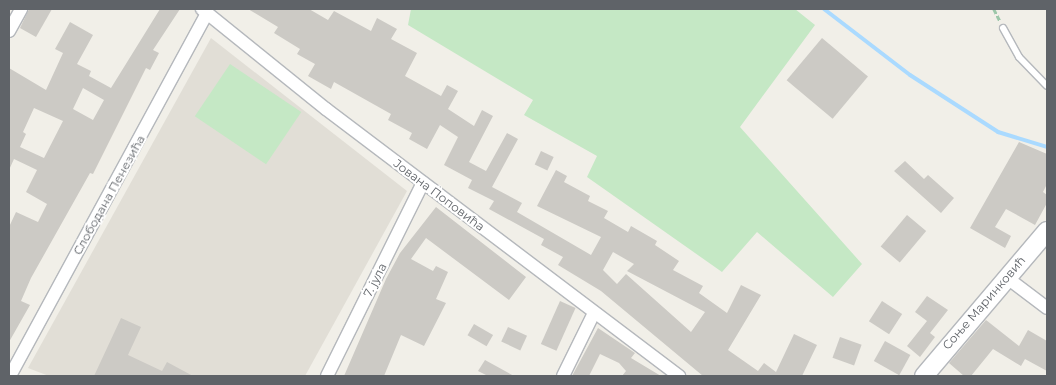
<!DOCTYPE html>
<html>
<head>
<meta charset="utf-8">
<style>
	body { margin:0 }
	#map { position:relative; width:1056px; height:385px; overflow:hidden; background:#f1efe8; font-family:Montserrat,sans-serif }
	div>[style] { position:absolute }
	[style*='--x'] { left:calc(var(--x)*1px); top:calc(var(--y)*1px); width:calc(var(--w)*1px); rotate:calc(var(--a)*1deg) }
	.education>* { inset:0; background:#e1ded6 }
	.green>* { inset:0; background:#c5e8c5; transform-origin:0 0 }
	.stream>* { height:4px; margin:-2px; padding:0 2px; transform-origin:2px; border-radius:2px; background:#aadaff }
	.building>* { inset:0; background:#cccac5; transform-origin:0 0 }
	.path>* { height:2.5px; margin-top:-1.25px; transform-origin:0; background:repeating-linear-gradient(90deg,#9cc7a9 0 5px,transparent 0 7.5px) }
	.roads { filter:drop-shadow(1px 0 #b5b8bc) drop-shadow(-1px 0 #b5b8bc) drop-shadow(0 1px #b5b8bc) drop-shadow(0 -1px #b5b8bc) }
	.lane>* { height:6px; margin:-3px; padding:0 3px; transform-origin:3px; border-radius:3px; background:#fff }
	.street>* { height:12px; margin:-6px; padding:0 6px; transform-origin:6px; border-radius:6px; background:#fff }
	.secondary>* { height:18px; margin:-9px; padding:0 9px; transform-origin:9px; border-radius:9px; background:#fff }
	span { translate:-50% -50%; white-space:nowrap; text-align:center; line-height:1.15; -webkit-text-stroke:4px #fff; paint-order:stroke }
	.street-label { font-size:12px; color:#5f6368 }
	.frame { position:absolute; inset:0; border:10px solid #5f6368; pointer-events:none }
</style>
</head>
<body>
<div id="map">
	<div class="education">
		<div style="clip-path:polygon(211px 38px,407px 191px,305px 376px,49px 376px,28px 368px)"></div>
	</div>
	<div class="green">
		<div style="clip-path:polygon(411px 9px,795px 9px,815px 25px,740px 127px,862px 264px,833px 297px,757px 232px,722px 272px,587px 177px,597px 156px,524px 115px,533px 100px,408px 25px)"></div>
		<div style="left:230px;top:64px;width:86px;height:63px;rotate:34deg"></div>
	</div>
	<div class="stream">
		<div style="--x:824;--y:9;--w:108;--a:37.5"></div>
		<div style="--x:910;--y:75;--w:105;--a:32.9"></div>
		<div style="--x:998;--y:132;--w:51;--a:17"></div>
	</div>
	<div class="building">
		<div style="clip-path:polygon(29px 9px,52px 9px,36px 37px,20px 28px)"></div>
		<div style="clip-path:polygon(evenodd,160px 9px,180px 9px,153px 50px,159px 53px,150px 70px,146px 68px,93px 174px,90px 173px,31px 278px,21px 301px,30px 305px,9px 342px,9px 227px,16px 212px,38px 222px,47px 204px,26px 192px,37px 170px,14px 159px,9px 170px,9px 68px,46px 90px,63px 53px,55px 49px,70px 22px,93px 35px,77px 64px,91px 71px,89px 76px,111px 88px,160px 9px,83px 88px,104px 100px,93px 120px,73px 109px,83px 88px,160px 9px,34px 108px,63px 121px,44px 158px,20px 147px,26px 134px,23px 132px,34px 108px)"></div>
		<div style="clip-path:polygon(evenodd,248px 9px,309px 9px,328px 20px,334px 11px,371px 31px,377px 18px,397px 29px,391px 39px,417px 53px,405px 76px,441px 96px,447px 85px,458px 91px,448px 109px,474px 126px,482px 110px,493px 116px,469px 162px,486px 171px,507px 133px,518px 139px,492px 187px,522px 203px,517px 212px,591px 255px,601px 237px,537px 206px,556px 170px,567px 176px,564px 182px,590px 196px,588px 201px,608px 211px,604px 218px,628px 232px,631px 226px,657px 241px,655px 245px,679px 261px,673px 270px,703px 286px,699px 293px,727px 313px,741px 285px,761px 295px,728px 350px,758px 371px,764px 363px,776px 372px,794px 334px,817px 345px,802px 376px,703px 376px,601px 291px,558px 265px,563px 257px,541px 245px,544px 239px,489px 209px,494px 201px,468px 188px,472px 180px,444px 165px,458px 137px,440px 125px,427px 149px,409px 139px,412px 133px,388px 120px,391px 114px,334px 82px,331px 89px,308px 76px,315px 64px,297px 54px,300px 49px,274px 33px,278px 27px,248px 9px,613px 252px,634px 264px,627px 271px,705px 312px,691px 332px,626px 274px,617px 284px,603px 270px,613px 252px)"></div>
		<div style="left:822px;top:38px;width:60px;height:55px;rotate:40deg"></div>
		<div style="clip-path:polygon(1019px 142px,1047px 154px,1047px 184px,1043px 192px,1047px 195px,1047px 203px,1035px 225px,1006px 209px,995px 227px,1011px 236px,1005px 248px,970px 228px)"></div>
		<div style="left:541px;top:151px;width:14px;height:15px;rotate:25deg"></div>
		<div style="clip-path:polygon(905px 161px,924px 179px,928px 175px,954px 198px,941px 213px,894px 171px)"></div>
		<div style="clip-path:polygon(436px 207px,526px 277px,509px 300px,426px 238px,411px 259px,433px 271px,436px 266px,448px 272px,436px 299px,446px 303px,424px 346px,401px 335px,384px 376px,344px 376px,386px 279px,400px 253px)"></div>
		<div style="left:907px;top:215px;width:25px;height:41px;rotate:40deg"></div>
		<div style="clip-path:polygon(927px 296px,948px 310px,930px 333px,935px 337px,920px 357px,907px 346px,927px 321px,915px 312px)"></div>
		<div style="left:560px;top:301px;width:17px;height:47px;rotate:24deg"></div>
		<div style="left:882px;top:301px;width:24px;height:24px;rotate:33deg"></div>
		<div style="clip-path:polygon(121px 318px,141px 327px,128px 355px,162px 371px,167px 362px,193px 376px,94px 376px)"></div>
		<div style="clip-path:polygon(986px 320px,1019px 346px,1028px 330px,1047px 341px,1047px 371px,1025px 359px,1021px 366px,993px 349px,971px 376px,964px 376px,949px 363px)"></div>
		<div style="left:474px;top:324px;width:22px;height:13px;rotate:30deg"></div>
		<div style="left:508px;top:327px;width:21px;height:16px;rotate:25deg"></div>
		<div style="clip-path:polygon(598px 328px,635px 353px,631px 358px,661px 376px,622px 376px,626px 371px,619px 363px,600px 354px,589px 376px,572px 376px)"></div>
		<div style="left:840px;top:337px;width:23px;height:22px;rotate:20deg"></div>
		<div style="left:885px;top:341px;width:29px;height:23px;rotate:29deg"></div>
		<div style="clip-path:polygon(485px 360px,514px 376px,488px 376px,478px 371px)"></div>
	</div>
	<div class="path">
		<div style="--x:994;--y:9;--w:13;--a:63"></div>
	</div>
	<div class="roads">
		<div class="lane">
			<div style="--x:1003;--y:28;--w:33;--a:61"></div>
			<div style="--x:1019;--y:57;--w:40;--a:46"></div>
		</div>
		<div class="street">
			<div style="--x:202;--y:9;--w:159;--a:38.9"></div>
			<div style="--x:326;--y:109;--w:443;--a:37.1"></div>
			<div style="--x:9;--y:31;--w:25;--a:-61"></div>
			<div style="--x:1006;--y:277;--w:51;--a:37.1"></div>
			<div style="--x:10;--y:376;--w:413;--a:-61.5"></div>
			<div style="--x:327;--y:376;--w:216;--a:-63.6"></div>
			<div style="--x:563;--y:376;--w:70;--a:-63.8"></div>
		</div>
		<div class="secondary">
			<div style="--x:924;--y:376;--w:190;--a:-49.7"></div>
		</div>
	</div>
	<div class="street-label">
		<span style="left:109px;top:195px;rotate:-61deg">Слободана Пенезића</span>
		<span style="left:439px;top:195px;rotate:37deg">Јована Поповића</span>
		<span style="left:375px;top:280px;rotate:-63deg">7. јула</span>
		<span style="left:984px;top:303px;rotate:-49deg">Соње Маринковић</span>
	</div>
	<div class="frame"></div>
</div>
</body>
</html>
